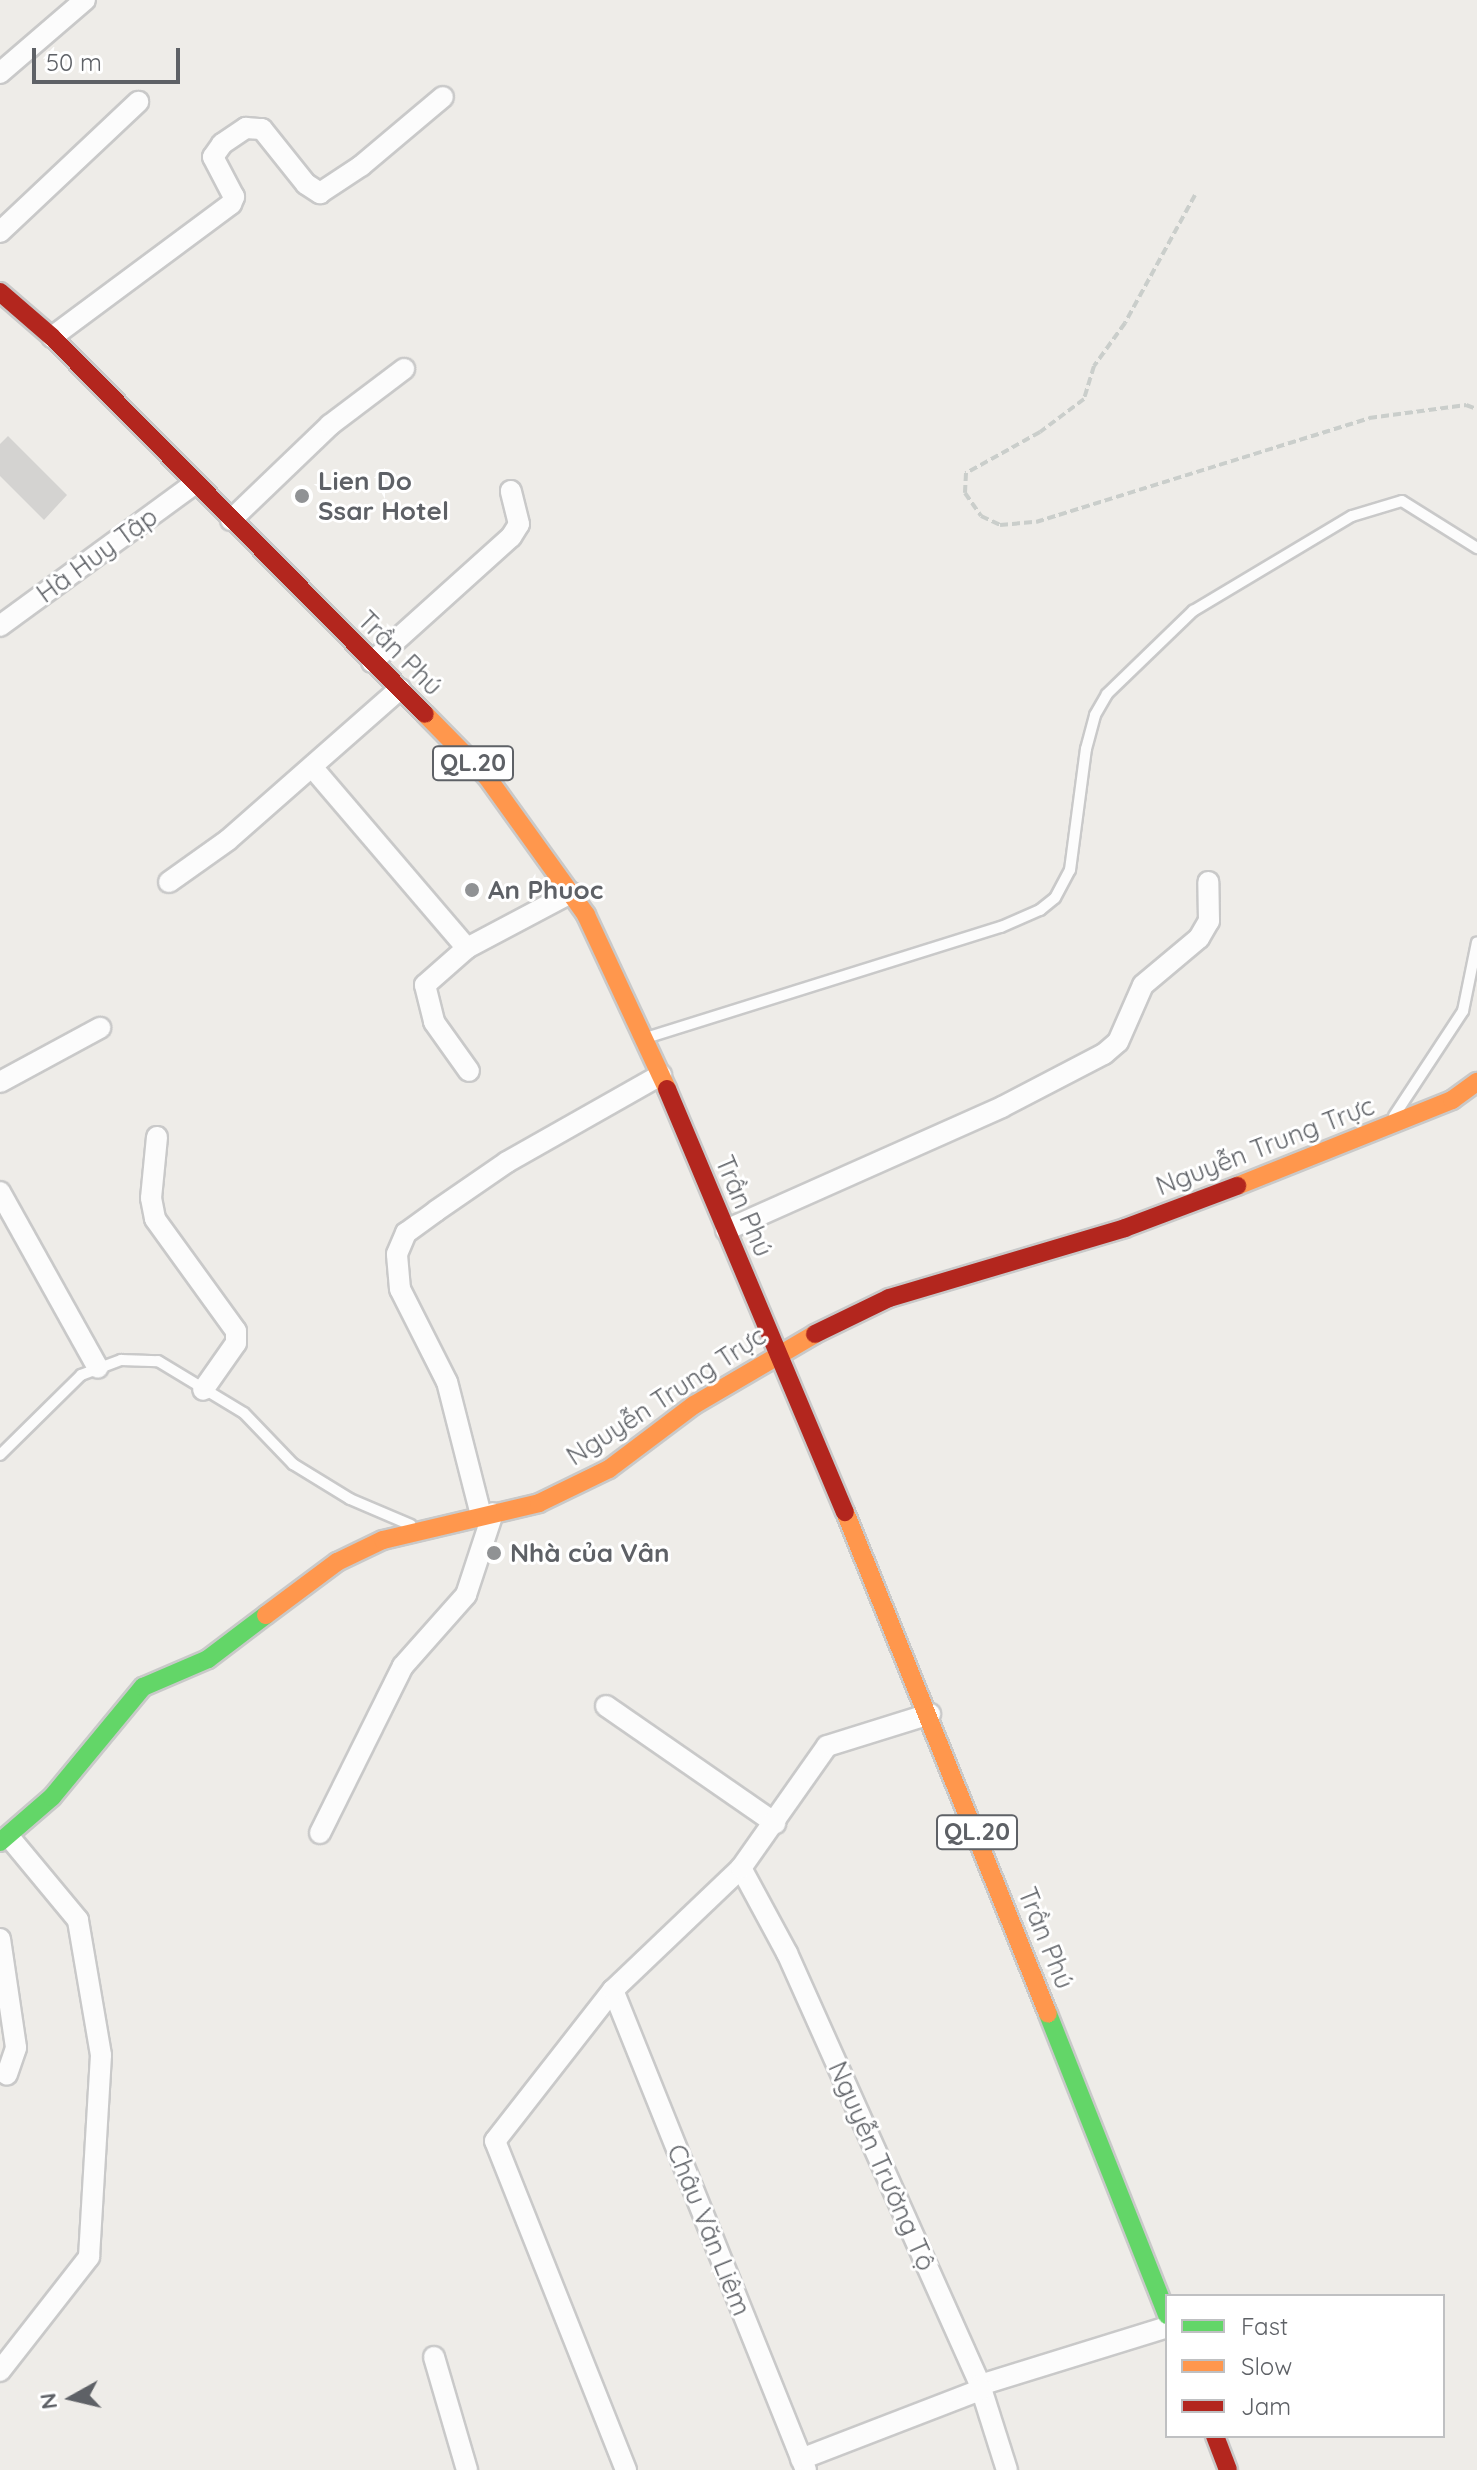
<!DOCTYPE html>
<html>
<head>
<meta charset="utf-8">
<style>
	body { margin:0 }
	#map { position:relative; width:1477px; height:2470px; overflow:hidden; background:#eeece8; font-family:Quicksand,sans-serif }
	div>[style] { position:absolute }
	[style*='--x'] { left:calc(var(--x)*1px); top:calc(var(--y)*1px); width:calc(var(--w)*1px); rotate:calc(var(--a)*1deg) }
	.building>* { inset:0; background:#d4d3d1 }
	.path>* { height:4px; margin-top:-2px; transform-origin:0; background:repeating-linear-gradient(90deg,#cacecb 0 8px,transparent 0 12px) }
	.roads { filter:drop-shadow(2px 0 #c9c9c9) drop-shadow(-2px 0 #c9c9c9) drop-shadow(0 2px #c9c9c9) drop-shadow(0 -2px #c9c9c9) }
	.lane>* { height:10px; margin:-5px; padding:0 5px; transform-origin:5px; border-radius:5px; background:#fcfcfc }
	.street>* { height:20px; margin:-10px; padding:0 10px; transform-origin:10px; border-radius:10px; background:#fcfcfc }
	.fast>* { height:18px; margin:-9px; padding:0 9px; transform-origin:9px; border-radius:9px; background:#63d668 }
	.slow>* { height:18px; margin:-9px; padding:0 9px; transform-origin:9px; border-radius:9px; background:#ff974d }
	.jam>* { height:18px; margin:-9px; padding:0 9px; transform-origin:9px; border-radius:9px; background:#b3261e }
	.dots>* { width:22px; height:22px; translate:-50% -50%; box-sizing:border-box; border:4px solid #fff; border-radius:50% }
	span { translate:-50% -50%; white-space:nowrap; text-align:center; line-height:1.15; -webkit-text-stroke:6px #fff; paint-order:stroke }
	.shield-label span { padding:2px 6px; background:#fff; border:2px solid; border-radius:6px; -webkit-text-stroke-width:0 }
	.shield-label { font-size:24px; color:#5e6166; font-weight:700 }
	.poi-label { font-size:26px; color:#5e6166; font-weight:700 }
	.left { translate:0 -50%; text-align:left }
	.street-label { font-size:26px; color:#5e6166 }
	.legend { position:absolute; left:1165px; top:2294px; width:280px; height:144px; box-sizing:border-box; background:#fff; border:2px solid #bfc0c2; margin:0; padding:10px 14px; list-style:none; font-size:24px; color:#5e6166 }
	.legend li { display:flex; align-items:center; gap:16px; height:40px }
	.legend b { width:40px; border:2px solid #bfc0c2 }
	.north { position:absolute; left:32px; top:2358px; width:80px; height:80px; -webkit-text-stroke:6px #fff; paint-order:stroke; rotate:262deg; font-size:22px; font-weight:700; line-height:32px; text-align:center; color:#5e6166 }
	.north::after { content:''; display:block; margin:auto; width:28px; height:36px; background:#5e6166; clip-path:polygon(50% 0,100% 100%,50% 72%,0 100%) }
	.scale { position:absolute; left:32px; top:48px; width:148px; height:36px; box-sizing:border-box; border:4px solid #5e6166; border-top:0; padding-left:10px; font-size:24px; line-height:28px; white-space:nowrap; color:#5e6166; -webkit-text-stroke:6px #fff; paint-order:stroke }
</style>
</head>
<body>
<div id="map">
	<div class="building">
		<div style="clip-path:polygon(8px 436px,67px 495px,44px 520px,0 476px,0 444px)"></div>
	</div>
	<div class="path">
		<div style="--x:1195;--y:195;--w:146;--a:118.7"></div>
		<div style="--x:1125;--y:323;--w:53;--a:125.8"></div>
		<div style="--x:1094;--y:366;--w:34;--a:107"></div>
		<div style="--x:1084;--y:399;--w:55;--a:143.1"></div>
		<div style="--x:1040;--y:432;--w:85;--a:151"></div>
		<div style="--x:966;--y:473;--w:20;--a:93"></div>
		<div style="--x:965;--y:493;--w:28;--a:55"></div>
		<div style="--x:981;--y:516;--w:21;--a:25"></div>
		<div style="--x:1000;--y:525;--w:36;--a:-5"></div>
		<div style="--x:1036;--y:522;--w:349;--a:-17.3"></div>
		<div style="--x:1369;--y:418;--w:98;--a:-7.6"></div>
		<div style="--x:1466;--y:405;--w:12;--a:20"></div>
	</div>
	<div class="roads">
		<div class="lane">
			<div style="--x:649;--y:1037;--w:369;--a:-17.4"></div>
			<div style="--x:1001;--y:927;--w:43;--a:-23.6"></div>
			<div style="--x:1040;--y:910;--w:19;--a:-39"></div>
			<div style="--x:1055;--y:898;--w:32;--a:-62"></div>
			<div style="--x:1070;--y:870;--w:122;--a:-82.5"></div>
			<div style="--x:1086;--y:749;--w:35;--a:-75"></div>
			<div style="--x:1095;--y:715;--w:24;--a:-60"></div>
			<div style="--x:1107;--y:694;--w:120;--a:-44"></div>
			<div style="--x:1193;--y:611;--w:185;--a:-30.9"></div>
			<div style="--x:1352;--y:516;--w:52;--a:-16.7"></div>
			<div style="--x:1402;--y:501;--w:89;--a:32.1"></div>
			<div style="--x:1394;--y:1116;--w:126;--a:-56.7"></div>
			<div style="--x:1463;--y:1011;--w:70;--a:-78.5"></div>
			<div style="--x:0;--y:1455;--w:114;--a:-44.6"></div>
			<div style="--x:81;--y:1375;--w:43;--a:-20.6"></div>
			<div style="--x:121;--y:1360;--w:37;--a:2"></div>
			<div style="--x:158;--y:1361;--w:100;--a:31.2"></div>
			<div style="--x:244;--y:1413;--w:71;--a:46.1"></div>
			<div style="--x:293;--y:1464;--w:67;--a:31.6"></div>
			<div style="--x:350;--y:1499;--w:66;--a:23.1"></div>
		</div>
		<div class="street">
			<div style="--x:0;--y:73;--w:112;--a:-40.7"></div>
			<div style="--x:0;--y:232;--w:190;--a:-43.3"></div>
			<div style="--x:52;--y:337;--w:223;--a:-36.6"></div>
			<div style="--x:231;--y:204;--w:8;--a:-67"></div>
			<div style="--x:234;--y:197;--w:45;--a:-117.7"></div>
			<div style="--x:213;--y:157;--w:16;--a:-55"></div>
			<div style="--x:222;--y:144;--w:29;--a:-34"></div>
			<div style="--x:246;--y:128;--w:16;--a:4"></div>
			<div style="--x:262;--y:129;--w:70;--a:51.3"></div>
			<div style="--x:306;--y:184;--w:17;--a:33"></div>
			<div style="--x:320;--y:193;--w:49;--a:-33.4"></div>
			<div style="--x:361;--y:166;--w:107;--a:-40.1"></div>
			<div style="--x:231;--y:520;--w:137;--a:-43.8"></div>
			<div style="--x:330;--y:425;--w:93;--a:-37.1"></div>
			<div style="--x:0;--y:626;--w:240;--a:-36.2"></div>
			<div style="--x:372;--y:662;--w:187;--a:-42"></div>
			<div style="--x:511;--y:537;--w:15;--a:-58"></div>
			<div style="--x:519;--y:524;--w:34;--a:-104"></div>
			<div style="--x:313;--y:768;--w:237;--a:49.5"></div>
			<div style="--x:467;--y:948;--w:118;--a:-27.9"></div>
			<div style="--x:169;--y:882;--w:72;--a:-35.4"></div>
			<div style="--x:228;--y:840;--w:229;--a:-41.3"></div>
			<div style="--x:467;--y:948;--w:56;--a:138.6"></div>
			<div style="--x:425;--y:985;--w:38;--a:76"></div>
			<div style="--x:434;--y:1022;--w:60;--a:54.5"></div>
			<div style="--x:0;--y:1082;--w:114;--a:-28.4"></div>
			<div style="--x:157;--y:1137;--w:61;--a:95.6"></div>
			<div style="--x:151;--y:1198;--w:21;--a:79"></div>
			<div style="--x:155;--y:1219;--w:138;--a:54.1"></div>
			<div style="--x:236;--y:1331;--w:12;--a:90"></div>
			<div style="--x:236;--y:1343;--w:57;--a:125.1"></div>
			<div style="--x:0;--y:1192;--w:201;--a:60.9"></div>
			<div style="--x:726;--y:1230;--w:302;--a:-24"></div>
			<div style="--x:1002;--y:1107;--w:115;--a:-27.5"></div>
			<div style="--x:1104;--y:1054;--w:18;--a:-41"></div>
			<div style="--x:1118;--y:1042;--w:62;--a:-66.3"></div>
			<div style="--x:1143;--y:985;--w:73;--a:-40"></div>
			<div style="--x:1199;--y:938;--w:20;--a:-60"></div>
			<div style="--x:1209;--y:921;--w:39;--a:-91"></div>
			<div style="--x:481;--y:1515;--w:137;--a:-104.3"></div>
			<div style="--x:447;--y:1382;--w:104;--a:-116.8"></div>
			<div style="--x:400;--y:1289;--w:35;--a:-95"></div>
			<div style="--x:397;--y:1254;--w:23;--a:-67"></div>
			<div style="--x:406;--y:1233;--w:37;--a:-36"></div>
			<div style="--x:436;--y:1211;--w:86;--a:-34.6"></div>
			<div style="--x:507;--y:1162;--w:177;--a:-29.5"></div>
			<div style="--x:606;--y:1706;--w:206;--a:34.7"></div>
			<div style="--x:320;--y:1833;--w:186;--a:-63.6"></div>
			<div style="--x:403;--y:1666;--w:95;--a:-48.4"></div>
			<div style="--x:466;--y:1595;--w:86;--a:-71.8"></div>
			<div style="--x:741;--y:1868;--w:97;--a:61.6"></div>
			<div style="--x:787;--y:1953;--w:473;--a:65.9"></div>
			<div style="--x:980;--y:2385;--w:89;--a:72.4"></div>
			<div style="--x:0;--y:1939;--w:110;--a:81.6"></div>
			<div style="--x:16;--y:2048;--w:28;--a:109"></div>
			<div style="--x:613;--y:1990;--w:517;--a:68.1"></div>
			<div style="--x:434;--y:2357;--w:118;--a:73.7"></div>
			<div style="--x:0;--y:2371;--w:145;--a:-52"></div>
			<div style="--x:89;--y:2257;--w:202;--a:-86.6"></div>
			<div style="--x:101;--y:2055;--w:137;--a:-99.7"></div>
			<div style="--x:78;--y:1920;--w:108;--a:-129.7"></div>
			<div style="--x:980;--y:2385;--w:196;--a:-17.2"></div>
			<div style="--x:801;--y:2459;--w:194;--a:-21.1"></div>
			<div style="--x:626;--y:2470;--w:354;--a:-111.7"></div>
			<div style="--x:495;--y:2141;--w:192;--a:-52"></div>
			<div style="--x:613;--y:1990;--w:177;--a:-43.6"></div>
			<div style="--x:741;--y:1868;--w:149;--a:-54.8"></div>
			<div style="--x:827;--y:1746;--w:108;--a:-17.3"></div>
		</div>
		<div class="fast">
			<div style="--x:0;--y:1842;--w:69;--a:-40.9"></div>
			<div style="--x:52;--y:1797;--w:143;--a:-50.4"></div>
			<div style="--x:143;--y:1687;--w:71;--a:-23.3"></div>
			<div style="--x:208;--y:1659;--w:73;--a:-37.2"></div>
			<div style="--x:1048;--y:2014;--w:324;--a:68.4"></div>
		</div>
		<div class="slow">
			<div style="--x:425;--y:714;--w:88;--a:45.5"></div>
			<div style="--x:487;--y:777;--w:170;--a:54.3"></div>
			<div style="--x:586;--y:915;--w:192;--a:65"></div>
			<div style="--x:1237;--y:1186;--w:232;--a:-21.8"></div>
			<div style="--x:1452;--y:1100;--w:31;--a:-36"></div>
			<div style="--x:845;--y:1512;--w:541;--a:67.98"></div>
			<div style="--x:266;--y:1615;--w:89;--a:-36.7"></div>
			<div style="--x:337;--y:1562;--w:51;--a:-25.6"></div>
			<div style="--x:383;--y:1540;--w:160;--a:-13.3"></div>
			<div style="--x:539;--y:1503;--w:78;--a:-25.9"></div>
			<div style="--x:609;--y:1469;--w:106;--a:-37"></div>
			<div style="--x:694;--y:1405;--w:140;--a:-30.4"></div>
		</div>
		<div class="jam">
			<div style="--x:0;--y:292;--w:69;--a:40.9"></div>
			<div style="--x:52;--y:337;--w:530;--a:45.31"></div>
			<div style="--x:667;--y:1089;--w:459;--a:67.2"></div>
			<div style="--x:815;--y:1334;--w:82;--a:-25.9"></div>
			<div style="--x:889;--y:1298;--w:246;--a:-16.5"></div>
			<div style="--x:1125;--y:1228;--w:120;--a:-20.6"></div>
			<div style="--x:1215;--y:2436;--w:36;--a:69"></div>
		</div>
	</div>
	<div class="dots">
		<div style="left:302px;top:496px;background:#909294"></div>
		<div style="left:472px;top:890px;background:#909294"></div>
		<div style="left:494px;top:1553px;background:#909294"></div>
	</div>
	<div class="shield-label">
		<span style="left:473px;top:763px">QL.20</span>
		<span style="left:977px;top:1832px">QL.20</span>
	</div>
	<div class="poi-label">
		<span class="left" style="left:318px;top:496px">Lien Do<br>Ssar Hotel</span>
		<span class="left" style="left:488px;top:890px">An Phuoc</span>
		<span class="left" style="left:510px;top:1553px">Nhà của Vân</span>
	</div>
	<div class="street-label">
		<span style="left:97px;top:555px;rotate:-36deg">Hà Huy Tập</span>
		<span style="left:400px;top:653px;rotate:45deg">Trần Phú</span>
		<span style="left:1265px;top:1146px;rotate:-21deg">Nguyễn Trung Trực</span>
		<span style="left:744px;top:1206px;rotate:67deg">Trần Phú</span>
		<span style="left:666px;top:1396px;rotate:-33deg">Nguyễn Trung Trực</span>
		<span style="left:1046px;top:1938px;rotate:68deg">Trần Phú</span>
		<span style="left:882px;top:2166px;rotate:66deg">Nguyễn Trường Tộ</span>
		<span style="left:709px;top:2230px;rotate:68deg">Châu Văn Liêm</span>
	</div>
	<ul class="legend">
	<li><b style="height:10px;background:#63d668"></b>Fast</li>
	<li><b style="height:10px;background:#ff974d"></b>Slow</li>
	<li><b style="height:10px;background:#b3261e"></b>Jam</li>
	</ul>
	<div class="north">N</div>
	<div class="scale">50 m</div>
</div>
</body>
</html>
